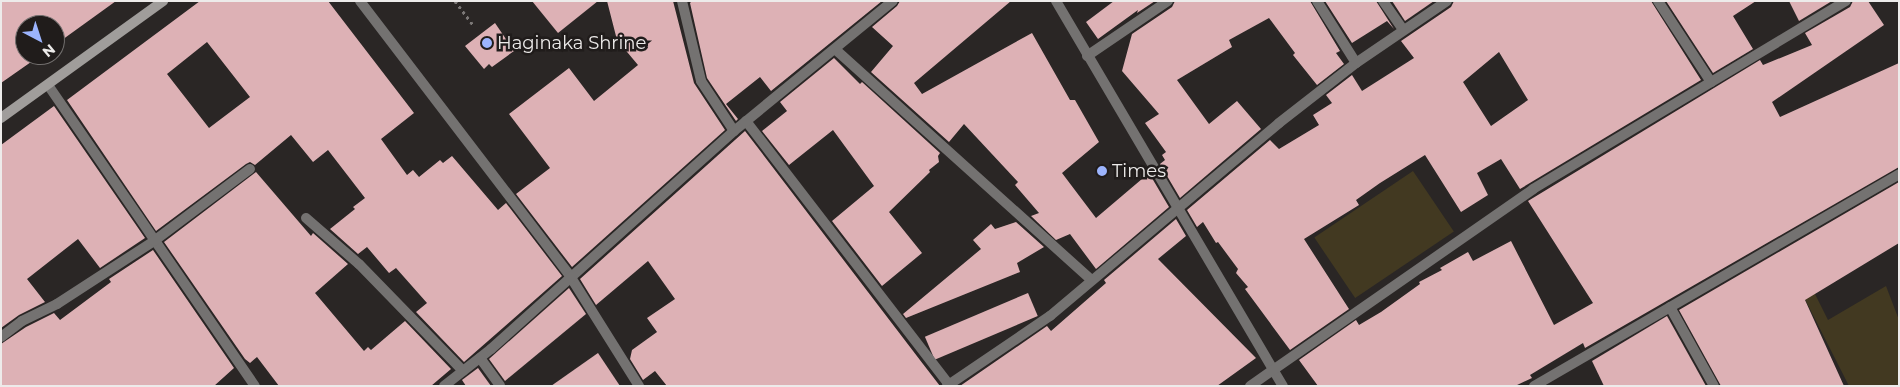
<!DOCTYPE html>
<html>
<head>
<meta charset="utf-8">
<style>
	body { margin:0 }
	#map { position:relative; width:1900px; height:387px; overflow:hidden; background:#2a2625; font-family:Montserrat,sans-serif }
	div>[style] { position:absolute }
	[style*='--x'] { left:calc(var(--x)*1px); top:calc(var(--y)*1px); width:calc(var(--w)*1px); rotate:calc(var(--a)*1deg) }
	.green>* { inset:0; background:#423921; transform-origin:0 0 }
	.building>* { inset:0; background:#ddb1b5; transform-origin:0 0 }
	.path>* { height:3px; margin-top:-1.5px; transform-origin:0; background:repeating-linear-gradient(90deg,#7c7877 0 2.5px,transparent 0 6.5px) }
	.lane>* { height:10px; margin:-5px; padding:0 5px; transform-origin:5px; border-radius:5px; background:#747271 }
	.street>* { height:10px; margin:-5px; padding:0 5px; transform-origin:5px; border-radius:5px; background:#747271 }
	.secondary>* { height:10px; margin:-5px; padding:0 5px; transform-origin:5px; border-radius:5px; background:#a09d9b }
	.dots>* { width:14px; height:14px; translate:-50% -50%; box-sizing:border-box; border:2px solid #201c1b; border-radius:50% }
	span { translate:-50% -50%; white-space:nowrap; text-align:center; line-height:1.15; -webkit-text-stroke:5px #201c1b; paint-order:stroke }
	.poi-label { font-size:18px; color:#edebea }
	.left { translate:0 -50%; text-align:left }
	.frame { position:absolute; inset:0; border:2px solid #edebea; pointer-events:none }
	.north { position:absolute; left:15px; top:15px; width:50px; height:50px; box-sizing:border-box; background:#201c1b; border:1px solid #726f6e; border-radius:50%; rotate:140deg; font-size:14px; font-weight:700; line-height:20px; text-align:center; color:#edebea }
	.north::after { content:''; display:block; margin:auto; width:18px; height:22px; background:#9cb4fd; clip-path:polygon(50% 0,100% 100%,50% 72%,0 100%) }
</style>
</head>
<body>
<div id="map">
	<div class="green">
		<div style="left:1413px;top:171px;width:73px;height:119px;rotate:56deg"></div>
		<div style="clip-path:polygon(1791px 246px,1828px 320px,1886px 286px,1899px 320px,1899px 386px,1849px 386px,1781px 252px)"></div>
	</div>
	<div class="building">
		<div style="clip-path:polygon(1px 1px,116px 1px,55px 45px,55px 25px,25px 25px,25px 55px,41px 55px,1px 83px)"></div>
		<div style="clip-path:polygon(evenodd,200px 1px,328px 1px,414px 113px,381px 139px,407px 175px,413px 170px,419px 177px,440px 160px,443px 163px,452px 156px,498px 210px,506px 203px,562px 276px,464px 362px,416px 312px,427px 303px,396px 268px,389px 273px,367px 247px,358px 254px,330px 229px,355px 209px,353px 207px,365px 198px,328px 150px,313px 162px,291px 135px,255px 165px,250px 162px,246px 164px,156px 231px,67px 100px,200px 1px,207px 42px,250px 97px,209px 128px,167px 74px,207px 42px)"></div>
		<div style="clip-path:polygon(532px 1px,598px 1px,558px 33px)"></div>
		<div style="clip-path:polygon(607px 1px,673px 1px,694px 83px,725px 130px,572px 267px,516px 194px,550px 168px,509px 114px,569px 68px,594px 101px,638px 65px,617px 40px)"></div>
		<div style="clip-path:polygon(692px 1px,882px 1px,771px 91px,760px 77px,726px 104px,738px 119px,736px 121px,707px 78px,690px 3px)"></div>
		<div style="clip-path:polygon(900px 1px,1011px 1px,914px 83px,922px 94px,1032px 33px,1070px 100px,1075px 100px,1099px 142px,1062px 173px,1096px 218px,1149px 173px,1169px 207px,1096px 269px,1070px 234px,1056px 240px,1031px 216px,1039px 213px,1015px 185px,1018px 182px,964px 124px,949px 142px,871px 72px,893px 46px,872px 27px,897px 6px)"></div>
		<div style="clip-path:polygon(1114px 1px,1155px 1px,1137px 13px,1138px 10px,1098px 39px,1086px 22px)"></div>
		<div style="clip-path:polygon(1175px 1px,1310px 1px,1340px 51px,1336px 53px,1344px 64px,1317px 85px,1293px 55px,1295px 53px,1269px 18px,1229px 40px,1232px 47px,1177px 80px,1209px 124px,1237px 101px,1261px 129px,1180px 198px,1160px 164px,1165px 160px,1162px 155px,1166px 152px,1145px 123px,1159px 114px,1122px 71px,1132px 34px,1172px 7px)"></div>
		<div style="clip-path:polygon(1325px 1px,1376px 1px,1394px 29px,1387px 21px,1352px 43px)"></div>
		<div style="clip-path:polygon(1392px 1px,1434px 1px,1405px 21px)"></div>
		<div style="clip-path:polygon(evenodd,1454px 1px,1651px 1px,1701px 80px,1520px 189px,1501px 159px,1477px 173px,1488px 195px,1461px 212px,1425px 155px,1380px 183px,1356px 200px,1359px 205px,1304px 239px,1349px 309px,1290px 350px,1245px 289px,1248px 287px,1236px 273px,1238px 269px,1218px 242px,1216px 243px,1203px 222px,1197px 227px,1187px 210px,1270px 140px,1279px 149px,1319px 125px,1313px 115px,1332px 103px,1326px 95px,1352px 75px,1362px 91px,1414px 58px,1401px 41px,1451px 7px,1454px 1px,1499px 52px,1528px 100px,1491px 126px,1463px 82px,1499px 52px)"></div>
		<div style="clip-path:polygon(1666px 1px,1756px 1px,1733px 16px,1753px 49px,1713px 73px)"></div>
		<div style="clip-path:polygon(1789px 1px,1832px 1px,1799px 21px)"></div>
		<div style="clip-path:polygon(1853px 1px,1868px 1px,1884px 25px,1772px 102px,1780px 117px,1899px 63px,1899px 167px,1585px 348px,1583px 343px,1530px 375px,1532px 378px,1515px 386px,1318px 386px,1299px 360px,1356px 320px,1359px 325px,1381px 312px,1420px 284px,1419px 282px,1442px 270px,1440px 268px,1468px 252px,1473px 261px,1511px 241px,1554px 325px,1593px 303px,1528px 201px,1760px 60px,1763px 65px,1812px 45px,1805px 33px,1850px 7px)"></div>
		<div style="clip-path:polygon(495px 23px,514px 51px,492px 67px,489px 64px,484px 69px,465px 46px)"></div>
		<div style="clip-path:polygon(834px 58px,860px 84px,862px 82px,940px 153px,938px 156px,939px 162px,929px 170px,930px 172px,889px 212px,922px 253px,882px 286px,832px 221px,874px 186px,833px 130px,789px 165px,762px 131px,787px 111px,780px 102px)"></div>
		<div style="clip-path:polygon(54px 106px,145px 238px,100px 268px,78px 239px,27px 279px,45px 302px,19px 315px,1px 328px,1px 145px)"></div>
		<div style="clip-path:polygon(745px 131px,923px 364px,940px 386px,667px 386px,655px 371px,643px 380px,630px 359px,632px 350px,657px 332px,647px 318px,675px 299px,648px 261px,596px 305px,580px 279px)"></div>
		<div style="clip-path:polygon(256px 172px,311px 236px,313px 233px,348px 264px,315px 293px,364px 351px,368px 347px,371px 350px,405px 321px,451px 369px,431px 386px,279px 386px,257px 357px,250px 363px,245px 359px,164px 242px)"></div>
		<div style="clip-path:polygon(1899px 182px,1899px 243px,1805px 300px,1844px 386px,1721px 386px,1679px 310px)"></div>
		<div style="clip-path:polygon(1176px 219px,1186px 236px,1158px 259px,1256px 358px,1217px 386px,960px 386px,1047px 326px,1051px 331px,1106px 283px,1104px 280px)"></div>
		<div style="clip-path:polygon(1016px 222px,1044px 247px,1017px 263px,1020px 272px,906px 318px,903px 314px,981px 249px,973px 240px,991px 224px,995px 229px)"></div>
		<div style="clip-path:polygon(153px 250px,234px 368px,214px 386px,1px 386px,1px 344px,26px 327px,54px 313px,60px 320px,111px 282px,109px 279px)"></div>
		<div style="clip-path:polygon(569px 288px,586px 314px,505px 381px,489px 359px)"></div>
		<div style="left:1028px;top:293px;width:25px;height:112px;rotate:67deg"></div>
		<div style="clip-path:polygon(1667px 316px,1706px 386px,1604px 386px,1592px 361px)"></div>
		<div style="clip-path:polygon(598px 353px,620px 386px,551px 386px)"></div>
		<div style="clip-path:polygon(478px 368px,491px 386px,466px 386px,462px 380px)"></div>
	</div>
	<div class="path">
		<div style="--x:455;--y:1;--w:30;--a:53"></div>
	</div>
	<div class="lane">
		<div style="--x:682;--y:1;--w:82;--a:76.6"></div>
		<div style="--x:701;--y:81;--w:60;--a:56.6"></div>
		<div style="--x:1317;--y:1;--w:73;--a:57.8"></div>
		<div style="--x:1383;--y:1;--w:35;--a:55"></div>
		<div style="--x:836;--y:50;--w:343;--a:42"></div>
		<div style="--x:1087;--y:56;--w:98;--a:-34.2"></div>
		<div style="--x:48;--y:85;--w:365;--a:55.5"></div>
		<div style="--x:746;--y:121;--w:333;--a:52.4"></div>
		<div style="--x:306;--y:218;--w:70;--a:41"></div>
		<div style="--x:359;--y:264;--w:149;--a:45.8"></div>
		<div style="--x:1670;--y:307;--w:90;--a:60.9"></div>
		<div style="--x:1;--y:337;--w:26;--a:-37"></div>
		<div style="--x:22;--y:321;--w:39;--a:-26"></div>
		<div style="--x:57;--y:304;--w:116;--a:-33"></div>
		<div style="--x:154;--y:241;--w:120;--a:-36.9"></div>
		<div style="--x:480;--y:358;--w:34;--a:54"></div>
	</div>
	<div class="street">
		<div style="--x:360;--y:1;--w:346;--a:52.6"></div>
		<div style="--x:570;--y:276;--w:130;--a:57.9"></div>
		<div style="--x:1056;--y:1;--w:447;--a:59.5"></div>
		<div style="--x:1658;--y:1;--w:97;--a:56.8"></div>
		<div style="--x:444;--y:386;--w:60;--a:-38.2"></div>
		<div style="--x:491;--y:349;--w:326;--a:-41.9"></div>
		<div style="--x:734;--y:131;--w:205;--a:-39.3"></div>
		<div style="--x:947;--y:386;--w:125;--a:-34.2"></div>
		<div style="--x:1050;--y:316;--w:299;--a:-40.1"></div>
		<div style="--x:1279;--y:123;--w:98;--a:-37.9"></div>
		<div style="--x:1356;--y:63;--w:110;--a:-34.3"></div>
		<div style="--x:1250;--y:386;--w:345;--a:-34.8"></div>
		<div style="--x:1533;--y:189;--w:365;--a:-31"></div>
		<div style="--x:1534;--y:386;--w:422;--a:-30.1"></div>
	</div>
	<div class="secondary">
		<div style="--x:1;--y:118;--w:200;--a:-35.8"></div>
	</div>
	<div class="dots">
		<div style="left:487px;top:43px;background:#9cb4fd"></div>
		<div style="left:1102px;top:171px;background:#9cb4fd"></div>
	</div>
	<div class="poi-label">
		<span class="left" style="left:497px;top:43px">Haginaka Shrine</span>
		<span class="left" style="left:1112px;top:171px">Times</span>
	</div>
	<div class="frame"></div>
	<div class="north">N</div>
</div>
</body>
</html>
